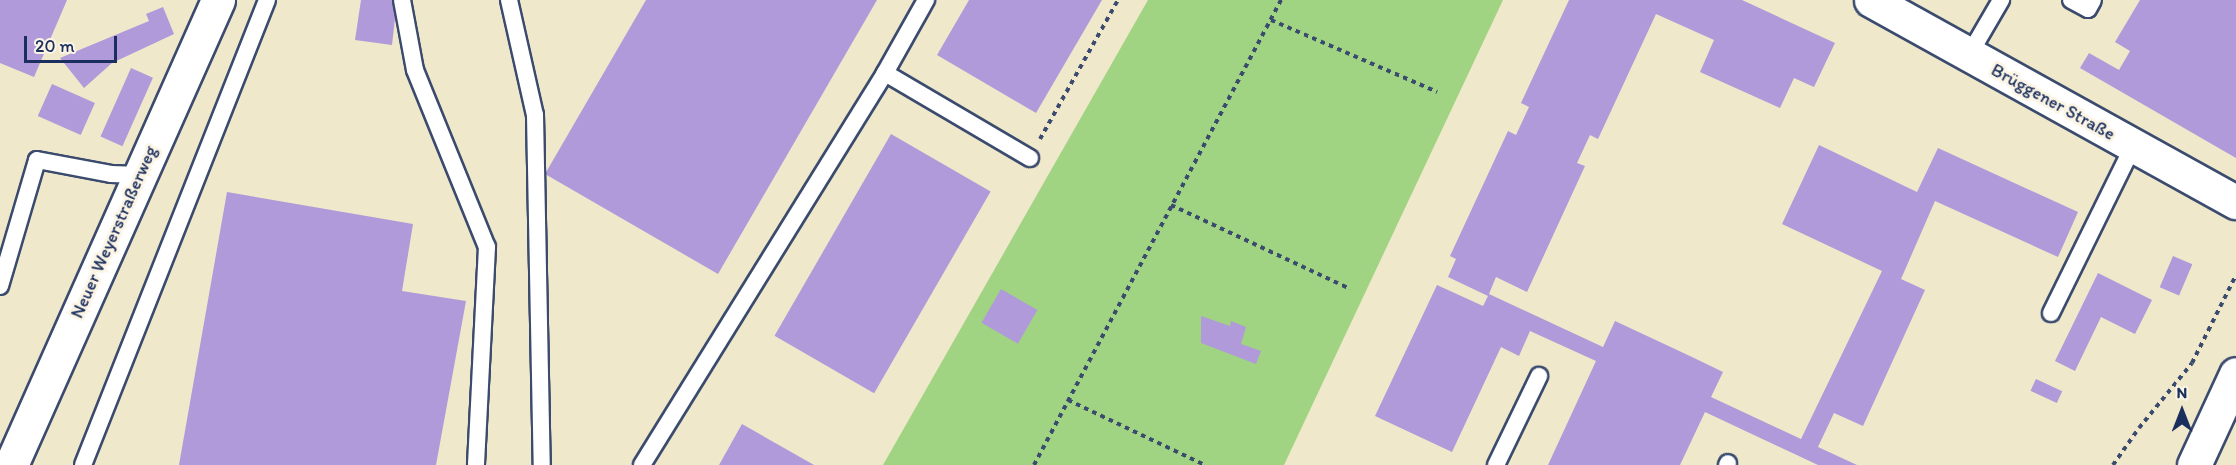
<!DOCTYPE html>
<html>
<head>
<meta charset="utf-8">
<style>
	body { margin:0 }
	#map { position:relative; width:2236px; height:465px; overflow:hidden; background:#efe8cb; font-family:Itim,sans-serif }
	div>[style] { position:absolute }
	[style*='--x'] { left:calc(var(--x)*1px); top:calc(var(--y)*1px); width:calc(var(--w)*1px); rotate:calc(var(--a)*1deg) }
	.green>* { inset:0; background:#a0d382 }
	.building>* { inset:0; background:#b09ad9; transform-origin:0 0 }
	.path>* { height:4px; margin-top:-2px; transform-origin:0; background:repeating-linear-gradient(90deg,#3b4b6e 0 4.5px,transparent 0 9px) }
	.roads { filter:drop-shadow(2px 0 #3b4b6e) drop-shadow(-2px 0 #3b4b6e) drop-shadow(0 2px #3b4b6e) drop-shadow(0 -2px #3b4b6e) }
	.lane>* { height:16px; margin:-8px; padding:0 8px; transform-origin:8px; border-radius:8px; background:#fff }
	.street>* { height:33px; margin:-16.5px; padding:0 16.5px; transform-origin:16.5px; border-radius:16.5px; background:#fff }
	.secondary>* { height:33px; margin:-16.5px; padding:0 16.5px; transform-origin:16.5px; border-radius:16.5px; background:#fff }
	span { translate:-50% -50%; white-space:nowrap; text-align:center; line-height:1.15; -webkit-text-stroke:6px #fcf5e5; paint-order:stroke }
	.street-label { font-size:18px; color:#1b2f5e }
	.north { position:absolute; left:2152px; top:381px; width:60px; height:60px; -webkit-text-stroke:4px #fcf5e5; paint-order:stroke; rotate:0deg; font-size:16px; font-weight:700; line-height:24px; text-align:center; color:#1b2f5e }
	.north::after { content:''; display:block; margin:auto; width:21px; height:27px; background:#1b2f5e; clip-path:polygon(50% 0,100% 100%,50% 72%,0 100%) }
	.scale { position:absolute; left:24px; top:36px; width:93px; height:27px; box-sizing:border-box; border:3px solid #1b2f5e; border-top:0; padding-left:8px; font-size:18px; line-height:21px; white-space:nowrap; color:#1b2f5e; -webkit-text-stroke:4px #fcf5e5; paint-order:stroke }
</style>
</head>
<body>
<div id="map">
	<div class="green">
		<div style="clip-path:polygon(1148px 0,1503px 0,1284px 465px,883px 465px)"></div>
	</div>
	<div class="building">
		<div style="clip-path:polygon(0 0,67px 0,34px 77px,0 63px)"></div>
		<div style="clip-path:polygon(361px 0,397px 0,392px 45px,355px 40px)"></div>
		<div style="clip-path:polygon(646px 0,877px 0,718px 274px,545px 174px)"></div>
		<div style="clip-path:polygon(969px 0,1102px 0,1036px 113px,937px 55px)"></div>
		<div style="clip-path:polygon(1569px 0,1742px 0,1835px 43px,1814px 87px,1794px 78px,1780px 108px,1700px 72px,1714px 40px,1656px 14px,1598px 139px,1590px 135px,1577px 163px,1585px 166px,1527px 292px,1496px 277px,1489px 294px,1603px 347px,1615px 321px,1692px 357px,1723px 372px,1711px 397px,1801px 439px,1882px 271px,1782px 224px,1819px 145px,1917px 192px,1938px 148px,2078px 212px,2058px 257px,1935px 201px,1901px 279px,1925px 290px,1863px 426px,1834px 413px,1818px 447px,1857px 465px,1818px 465px,1705px 412px,1680px 465px,1548px 465px,1596px 361px,1530px 331px,1519px 356px,1501px 347px,1452px 452px,1375px 416px,1437px 285px,1483px 306px,1488px 296px,1448px 277px,1456px 259px,1450px 256px,1508px 131px,1516px 135px,1529px 107px,1521px 103px)"></div>
		<div style="clip-path:polygon(2140px 0,2236px 0,2236px 158px,2080px 68px,2089px 53px,2119px 70px,2130px 51px,2115px 42px)"></div>
		<div style="clip-path:polygon(163px 7px,174px 34px,112px 63px,84px 88px,60px 58px,149px 21px,146px 14px)"></div>
		<div style="left:131px;top:68px;width:24px;height:75px;rotate:24deg"></div>
		<div style="left:52px;top:84px;width:47px;height:35px;rotate:24deg"></div>
		<div style="left:891px;top:134px;width:115px;height:233px;rotate:30deg"></div>
		<div style="clip-path:polygon(227px 192px,413px 224px,402px 291px,466px 301px,436px 465px,179px 465px)"></div>
		<div style="left:2173px;top:256px;width:21px;height:34px;rotate:23deg"></div>
		<div style="clip-path:polygon(2098px 273px,2152px 300px,2135px 334px,2101px 317px,2075px 371px,2055px 361px)"></div>
		<div style="left:1001px;top:289px;width:42px;height:39px;rotate:30deg"></div>
		<div style="clip-path:polygon(1201px 316px,1230px 326px,1231px 321px,1246px 327px,1241px 344px,1261px 351px,1256px 364px,1201px 343px)"></div>
		<div style="left:2036px;top:379px;width:29px;height:13px;rotate:25deg"></div>
		<div style="clip-path:polygon(742px 424px,814px 465px,719px 465px)"></div>
	</div>
	<div class="path">
		<div style="--x:1271;--y:20;--w:181;--a:23.4"></div>
		<div style="--x:1040;--y:139;--w:159;--a:-60.7"></div>
		<div style="--x:1171;--y:205;--w:198;--a:25.1"></div>
		<div style="--x:1068;--y:400;--w:152;--a:25.4"></div>
		<div style="--x:1034;--y:465;--w:527;--a:-62.02"></div>
		<div style="--x:2113;--y:465;--w:45;--a:-54.9"></div>
		<div style="--x:2139;--y:428;--w:84;--a:-50.8"></div>
		<div style="--x:2192;--y:363;--w:98;--a:-63.4"></div>
	</div>
	<div class="roads">
		<div class="lane">
			<div style="--x:402;--y:0;--w:71;--a:79.5"></div>
			<div style="--x:415;--y:70;--w:191;--a:67.9"></div>
			<div style="--x:487;--y:247;--w:218;--a:92.9"></div>
			<div style="--x:509;--y:0;--w:118;--a:77.3"></div>
			<div style="--x:535;--y:115;--w:350;--a:88.9"></div>
			<div style="--x:2071;--y:0;--w:19;--a:28"></div>
			<div style="--x:2088;--y:9;--w:10;--a:-61"></div>
			<div style="--x:1969;--y:55;--w:64;--a:-59.8"></div>
			<div style="--x:885;--y:73;--w:168;--a:30.4"></div>
			<div style="--x:0;--y:286;--w:131;--a:-73.6"></div>
			<div style="--x:37;--y:160;--w:75;--a:10.7"></div>
			<div style="--x:111;--y:174;--w:29;--a:2"></div>
			<div style="--x:2051;--y:313;--w:186;--a:-63.8"></div>
			<div style="--x:83;--y:465;--w:500;--a:-68.41"></div>
			<div style="--x:642;--y:465;--w:461;--a:-58.2"></div>
			<div style="--x:885;--y:73;--w:84;--a:-60.7"></div>
			<div style="--x:1496;--y:465;--w:99;--a:-64.2"></div>
			<div style="--x:1727;--y:465;--w:2;--a:-63"></div>
		</div>
		<div class="street">
			<div style="--x:1871;--y:0;--w:417;--a:29"></div>
			<div style="--x:11;--y:465;--w:509;--a:-66"></div>
		</div>
		<div class="secondary">
			<div style="--x:2194;--y:465;--w:100;--a:-65.2"></div>
		</div>
	</div>
	<div class="street-label">
		<span style="left:2053px;top:102px;rotate:29deg">Brüggener Straße</span>
		<span style="left:114px;top:232px;rotate:-66deg">Neuer Weyerstraßerweg</span>
	</div>
	<div class="north">N</div>
	<div class="scale">20 m</div>
</div>
</body>
</html>
